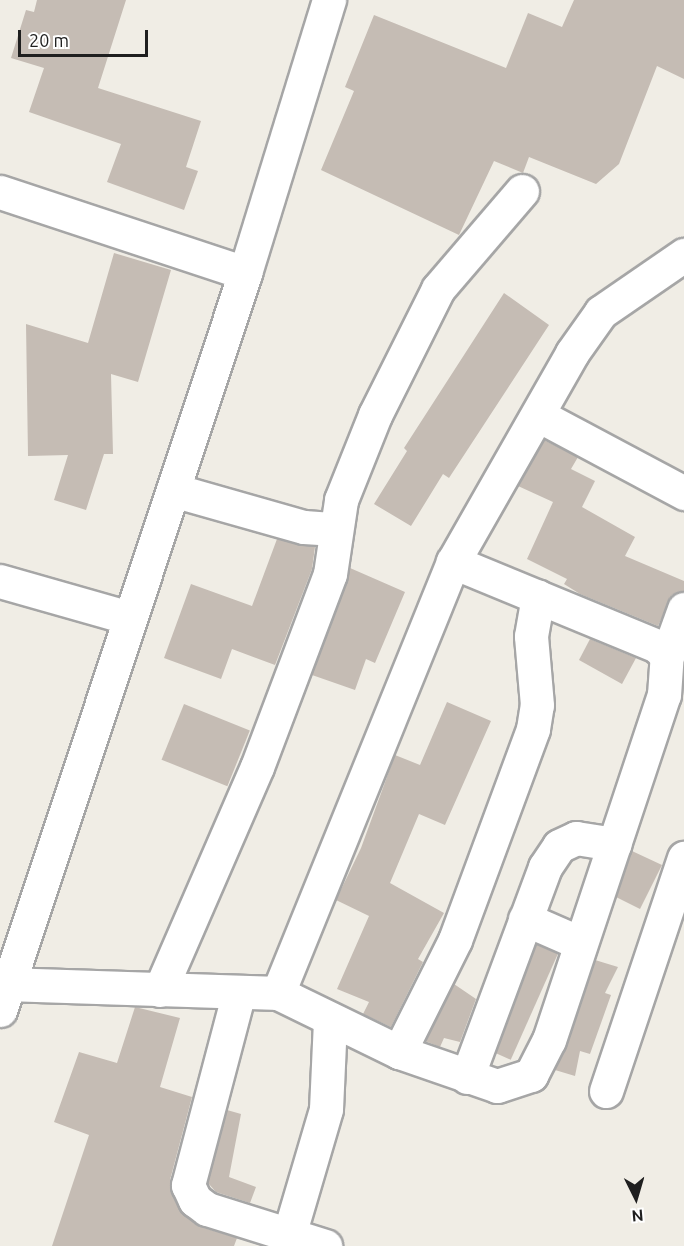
<!DOCTYPE html>
<html>
<head>
<meta charset="utf-8">
<style>
	body { margin:0 }
	#map { position:relative; width:684px; height:1246px; overflow:hidden; background:#f0ede5; font-family:Ubuntu,sans-serif }
	div>[style] { position:absolute }
	[style*='--x'] { left:calc(var(--x)*1px); top:calc(var(--y)*1px); width:calc(var(--w)*1px); rotate:calc(var(--a)*1deg) }
	.building>* { inset:0; background:#c5bcb4; transform-origin:0 0 }
	.roads { filter:drop-shadow(2px 0 #a6a6a6) drop-shadow(-2px 0 #a6a6a6) drop-shadow(0 2px #a6a6a6) drop-shadow(0 -2px #a6a6a6) }
	.minor>* { height:33px; margin:-16.5px; padding:0 16.5px; transform-origin:16.5px; border-radius:16.5px; background:#fff }
	.tertiary>* { height:33px; margin:-16.5px; padding:0 16.5px; transform-origin:16.5px; border-radius:16.5px; background:#fff }
	span { translate:-50% -50%; white-space:nowrap; text-align:center; line-height:1.15; -webkit-text-stroke:5px #fff; paint-order:stroke }
	.north { position:absolute; left:606px; top:1168px; width:60px; height:60px; -webkit-text-stroke:4px #fff; paint-order:stroke; rotate:175deg; font-size:16px; font-weight:700; line-height:24px; text-align:center; color:#1f1f1f }
	.north::after { content:''; display:block; margin:auto; width:21px; height:27px; background:#1f1f1f; clip-path:polygon(50% 0,100% 100%,50% 72%,0 100%) }
	.scale { position:absolute; left:18px; top:30px; width:130px; height:27px; box-sizing:border-box; border:3px solid #1f1f1f; border-top:0; padding-left:8px; font-size:18px; line-height:21px; white-space:nowrap; color:#1f1f1f; -webkit-text-stroke:4px #fff; paint-order:stroke }
</style>
</head>
<body>
<div id="map">
	<div class="building">
		<div style="clip-path:polygon(37px 0,126px 0,98px 88px,201px 121px,186px 167px,198px 171px,184px 210px,107px 182px,121px 144px,29px 112px,44px 68px,11px 58px,26px 10px,34px 12px)"></div>
		<div style="clip-path:polygon(574px 0,684px 0,684px 79px,657px 66px,619px 164px,596px 184px,529px 157px,523px 173px,494px 161px,459px 235px,321px 170px,354px 91px,345px 87px,374px 15px,506px 68px,528px 13px,562px 27px)"></div>
		<div style="clip-path:polygon(114px 253px,171px 270px,138px 382px,111px 374px,113px 454px,104px 454px,86px 510px,54px 500px,68px 455px,28px 456px,26px 324px,88px 343px)"></div>
		<div style="clip-path:polygon(504px 293px,549px 325px,449px 478px,443px 474px,411px 526px,374px 504px,407px 451px,404px 448px)"></div>
		<div style="clip-path:polygon(544px 440px,578px 457px,571px 469px,595px 481px,582px 507px,635px 537px,625px 556px,684px 581px,684px 591px,672px 595px,658px 626px,580px 594px,564px 584px,567px 579px,527px 559px,553px 502px,518px 486px)"></div>
		<div style="clip-path:polygon(277px 539px,315px 547px,312px 569px,275px 665px,232px 649px,221px 679px,164px 658px,191px 584px,252px 606px)"></div>
		<div style="clip-path:polygon(350px 568px,405px 592px,375px 663px,366px 659px,355px 690px,312px 675px)"></div>
		<div style="clip-path:polygon(590px 639px,636px 658px,622px 684px,579px 660px)"></div>
		<div style="clip-path:polygon(447px 702px,491px 721px,445px 825px,419px 814px,390px 883px,444px 913px,418px 959px,423px 962px,391px 1027px,363px 1014px,369px 1002px,337px 989px,369px 916px,336px 900px,361px 848px,395px 755px,420px 765px)"></div>
		<div style="left:184px;top:704px;width:71px;height:60px;rotate:22deg"></div>
		<div style="clip-path:polygon(632px 851px,662px 865px,640px 909px,616px 897px)"></div>
		<div style="left:536px;top:944px;width:24px;height:116px;rotate:24deg"></div>
		<div style="clip-path:polygon(595px 960px,618px 967px,605px 993px,611px 995px,590px 1054px,580px 1051px,575px 1076px,555px 1070px)"></div>
		<div style="clip-path:polygon(454px 984px,476px 999px,460px 1042px,444px 1038px,440px 1047px,425px 1041px)"></div>
		<div style="clip-path:polygon(135px 1007px,180px 1018px,160px 1087px,192px 1097px,170px 1180px,171px 1193px,184px 1215px,201px 1227px,237px 1238px,234px 1246px,52px 1246px,89px 1135px,54px 1122px,79px 1052px,117px 1063px)"></div>
		<div style="clip-path:polygon(227px 1110px,241px 1114px,229px 1177px,256px 1187px,250px 1203px,216px 1192px,208px 1183px)"></div>
	</div>
	<div class="roads">
		<div class="minor">
			<div style="--x:0;--y:192;--w:258;--a:18.3"></div>
			<div style="--x:538;--y:415;--w:166;--a:28.1"></div>
			<div style="--x:173;--y:490;--w:136;--a:15.8"></div>
			<div style="--x:304;--y:527;--w:31;--a:4"></div>
			<div style="--x:0;--y:581;--w:135;--a:15.9"></div>
			<div style="--x:667;--y:656;--w:50;--a:-70.1"></div>
			<div style="--x:525;--y:919;--w:60;--a:23.6"></div>
			<div style="--x:8;--y:984;--w:270;--a:1.9"></div>
			<div style="--x:278;--y:993;--w:465;--a:-67.9"></div>
			<div style="--x:453;--y:562;--w:241;--a:-60.3"></div>
			<div style="--x:572;--y:353;--w:50;--a:-54.7"></div>
			<div style="--x:601;--y:312;--w:101;--a:-34.5"></div>
			<div style="--x:160;--y:990;--w:243;--a:-66.5"></div>
			<div style="--x:257;--y:767;--w:206;--a:-69.3"></div>
			<div style="--x:330;--y:574;--w:75;--a:-81.5"></div>
			<div style="--x:341;--y:500;--w:92;--a:-68.2"></div>
			<div style="--x:375;--y:415;--w:141;--a:-63.4"></div>
			<div style="--x:438;--y:289;--w:129;--a:-49.4"></div>
			<div style="--x:239;--y:992;--w:200;--a:104.8"></div>
			<div style="--x:188;--y:1185;--w:17;--a:65"></div>
			<div style="--x:195;--y:1200;--w:15;--a:37"></div>
			<div style="--x:207;--y:1209;--w:124;--a:17.4"></div>
			<div style="--x:278;--y:993;--w:135;--a:26"></div>
			<div style="--x:399;--y:1052;--w:104;--a:19.1"></div>
			<div style="--x:497;--y:1086;--w:36;--a:-18"></div>
			<div style="--x:531;--y:1075;--w:39;--a:-63"></div>
			<div style="--x:549;--y:1040;--w:364;--a:-71.6"></div>
			<div style="--x:664;--y:695;--w:39;--a:-86"></div>
			<div style="--x:667;--y:656;--w:14;--a:-135"></div>
			<div style="--x:657;--y:646;--w:221;--a:-157.6"></div>
			<div style="--x:399;--y:1052;--w:125;--a:-63.4"></div>
			<div style="--x:455;--y:940;--w:225;--a:-69.7"></div>
			<div style="--x:533;--y:729;--w:24;--a:-81"></div>
			<div style="--x:537;--y:705;--w:69;--a:-95"></div>
			<div style="--x:531;--y:636;--w:40;--a:-80"></div>
			<div style="--x:467;--y:1077;--w:224;--a:-69.6"></div>
			<div style="--x:545;--y:867;--w:25;--a:-56"></div>
			<div style="--x:559;--y:846;--w:19;--a:-25"></div>
			<div style="--x:576;--y:838;--w:39;--a:9"></div>
			<div style="--x:606;--y:1091;--w:246;--a:-71.5"></div>
			<div style="--x:289;--y:1235;--w:131;--a:-73.6"></div>
			<div style="--x:326;--y:1109;--w:88;--a:-87.4"></div>
		</div>
		<div class="tertiary">
			<div style="--x:0;--y:1010;--w:777;--a:-71.61"></div>
			<div style="--x:245;--y:273;--w:286;--a:-72.9"></div>
		</div>
	</div>
	<div class="north">N</div>
	<div class="scale">20 m</div>
</div>
</body>
</html>
